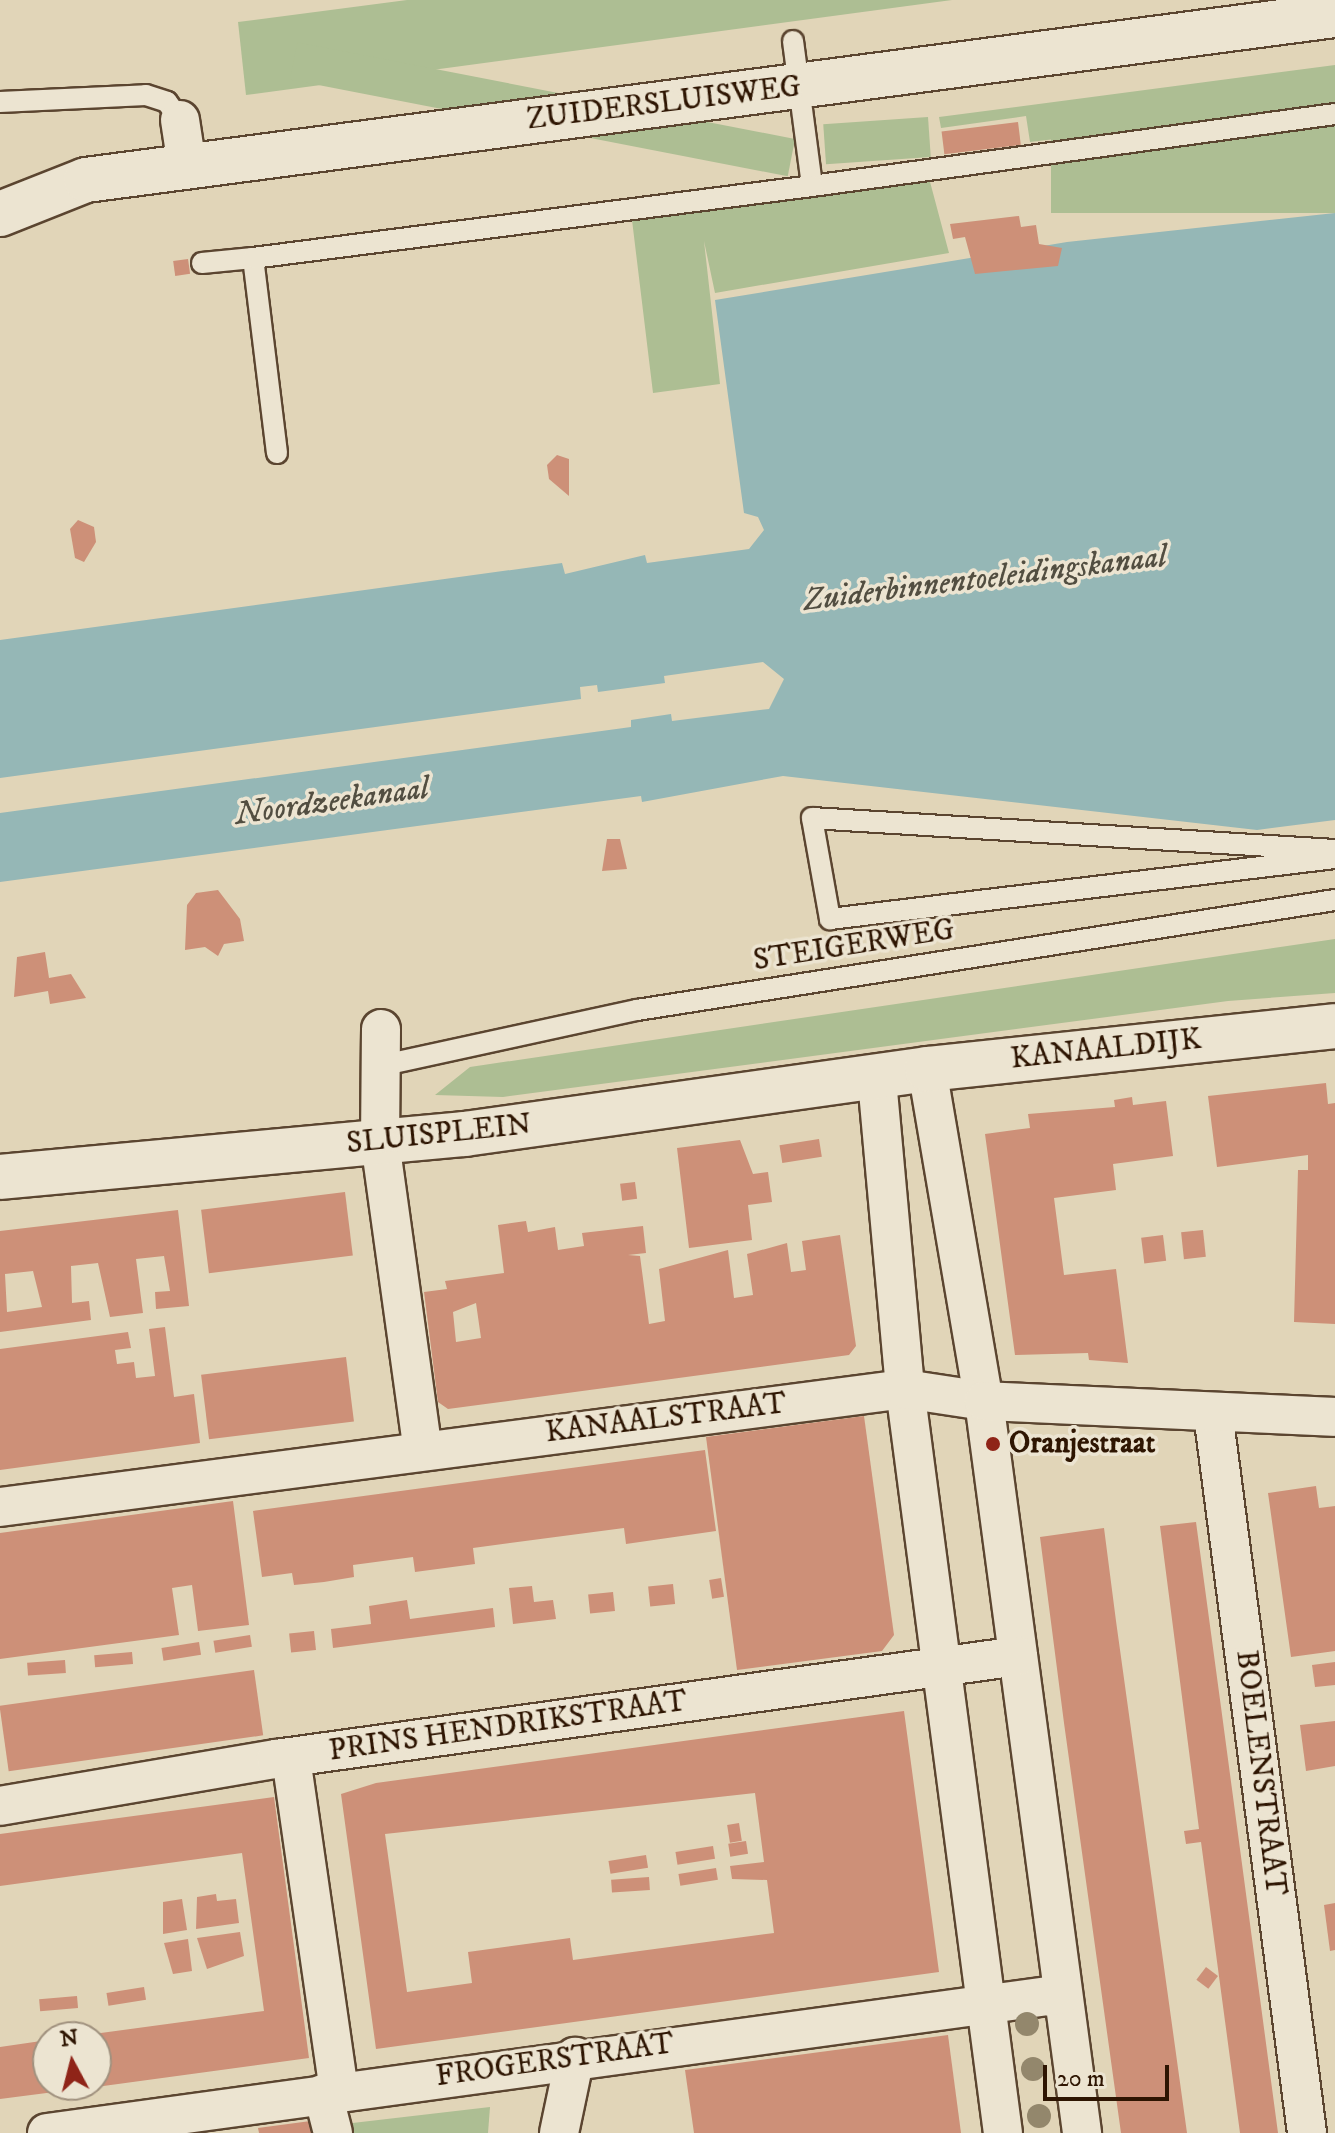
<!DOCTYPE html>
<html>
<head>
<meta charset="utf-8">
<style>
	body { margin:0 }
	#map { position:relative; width:1335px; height:2133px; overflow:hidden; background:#e1d5b8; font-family:"IM FELL DW Pica",serif }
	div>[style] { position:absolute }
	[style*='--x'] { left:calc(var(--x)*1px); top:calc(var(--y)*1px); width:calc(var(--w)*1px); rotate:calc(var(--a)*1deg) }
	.green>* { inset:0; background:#adbe93; transform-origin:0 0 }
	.water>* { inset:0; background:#95b7b6 }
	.building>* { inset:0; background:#cd9078; transform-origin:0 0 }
	.roads { filter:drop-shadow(2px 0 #5b4530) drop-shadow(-2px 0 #5b4530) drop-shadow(0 2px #5b4530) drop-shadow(0 -2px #5b4530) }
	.lane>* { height:20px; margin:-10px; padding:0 10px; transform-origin:10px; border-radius:10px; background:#ece4d1 }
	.street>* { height:38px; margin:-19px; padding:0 19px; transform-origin:19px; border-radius:19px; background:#ece4d1 }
	.secondary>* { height:44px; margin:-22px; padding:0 22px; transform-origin:22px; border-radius:22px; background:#ece4d1 }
	.trees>* { width:24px; height:24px; margin:-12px; border-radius:50%; background:#93876c }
	.dots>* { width:22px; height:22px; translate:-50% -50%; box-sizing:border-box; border:4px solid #ece4d1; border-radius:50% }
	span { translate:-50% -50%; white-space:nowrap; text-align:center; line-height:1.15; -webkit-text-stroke:7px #ece4d1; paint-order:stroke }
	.street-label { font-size:30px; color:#2e1502 }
	.poi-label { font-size:30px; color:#2e1502; font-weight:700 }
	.left { translate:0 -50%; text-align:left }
	.water-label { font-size:32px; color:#524e41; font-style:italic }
	.north { position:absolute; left:32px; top:2021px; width:80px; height:80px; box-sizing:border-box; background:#ece4d1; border:2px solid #a0917e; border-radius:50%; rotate:353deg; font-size:22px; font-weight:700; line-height:32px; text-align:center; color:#2e1502 }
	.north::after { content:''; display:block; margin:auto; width:28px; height:36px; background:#8f2418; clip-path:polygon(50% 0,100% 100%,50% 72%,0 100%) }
	.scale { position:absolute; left:1043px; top:2065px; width:126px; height:36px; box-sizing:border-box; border:4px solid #2e1502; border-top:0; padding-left:10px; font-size:24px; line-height:28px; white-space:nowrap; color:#2e1502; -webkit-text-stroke:6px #ece4d1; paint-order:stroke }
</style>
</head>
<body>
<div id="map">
	<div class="green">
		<div style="clip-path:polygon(407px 0,952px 0,246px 95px,238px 22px)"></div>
		<div style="clip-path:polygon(1335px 65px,1335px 102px,1131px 130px,1030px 142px,1026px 116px,941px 128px,939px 117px)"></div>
		<div style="left:928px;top:117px;width:40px;height:105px;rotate:86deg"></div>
		<div style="left:1335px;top:123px;width:90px;height:284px;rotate:90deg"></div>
		<div style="left:795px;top:139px;width:38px;height:507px;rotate:101deg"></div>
		<div style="clip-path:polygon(929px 178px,949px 253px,715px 293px,704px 241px,720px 384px,653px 393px,632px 220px)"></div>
		<div style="clip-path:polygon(1335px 939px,1335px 993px,1228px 1001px,503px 1097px,435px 1095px,470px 1067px)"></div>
		<div style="clip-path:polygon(490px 2107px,488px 2133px,344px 2133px,344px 2124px)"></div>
	</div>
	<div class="water">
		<div style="clip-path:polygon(1335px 213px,1335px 820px,1257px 830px,783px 776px,642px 802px,641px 796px,0 882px,0 813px,631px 727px,631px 720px,671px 714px,672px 721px,769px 709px,784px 679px,763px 662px,664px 676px,665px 683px,598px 692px,597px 685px,580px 687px,581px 699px,0 778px,0 640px,562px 563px,565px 574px,645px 555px,647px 563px,749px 549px,764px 530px,758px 517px,744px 513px,715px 300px,1067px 242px)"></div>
	</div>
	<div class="building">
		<div style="left:1018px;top:122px;width:23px;height:77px;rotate:83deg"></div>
		<div style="clip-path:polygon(1019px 216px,1021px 227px,1036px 225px,1039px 244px,1062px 248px,1058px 266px,975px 274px,965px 237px,953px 239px,950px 224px)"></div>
		<div style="left:188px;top:259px;width:15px;height:15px;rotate:82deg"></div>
		<div style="clip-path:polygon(557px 455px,569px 459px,569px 496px,549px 479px,547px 465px)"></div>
		<div style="clip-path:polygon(78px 520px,94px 527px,96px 542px,84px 562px,75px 558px,70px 529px)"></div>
		<div style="clip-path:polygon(607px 839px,620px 839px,627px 869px,602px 871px)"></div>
		<div style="clip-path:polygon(218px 890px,240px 919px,244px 941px,224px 944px,218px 956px,205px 947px,185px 950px,187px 905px,196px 893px)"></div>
		<div style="clip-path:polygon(45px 952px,49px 978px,71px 974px,86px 998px,50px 1004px,48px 991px,14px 997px,17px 957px)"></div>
		<div style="clip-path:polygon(1326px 1083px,1328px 1104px,1335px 1103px,1335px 1324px,1294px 1322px,1298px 1170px,1308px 1170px,1308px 1155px,1217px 1167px,1208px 1096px)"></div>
		<div style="clip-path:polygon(1132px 1097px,1133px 1105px,1166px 1101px,1173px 1156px,1113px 1164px,1116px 1190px,1054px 1198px,1064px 1275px,1116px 1269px,1128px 1363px,1089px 1360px,1088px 1353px,1015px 1355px,985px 1134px,1030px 1128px,1028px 1114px,1115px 1107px,1114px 1100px)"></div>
		<div style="left:819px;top:1139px;width:18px;height:40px;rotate:81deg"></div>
		<div style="clip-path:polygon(740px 1140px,753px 1174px,768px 1172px,772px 1202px,748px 1205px,752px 1240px,689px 1248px,677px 1148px)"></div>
		<div style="left:635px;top:1182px;width:17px;height:15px;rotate:83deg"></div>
		<div style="left:345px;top:1192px;width:64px;height:145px;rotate:83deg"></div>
		<div style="clip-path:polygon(evenodd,178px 1210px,189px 1306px,156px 1309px,155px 1292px,170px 1291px,164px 1256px,136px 1259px,143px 1313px,110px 1317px,98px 1263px,71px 1266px,72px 1303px,89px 1301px,91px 1320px,0 1332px,0 1231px,178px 1210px,33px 1271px,42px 1307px,7px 1312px,5px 1274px,33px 1271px)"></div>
		<div style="clip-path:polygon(evenodd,526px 1221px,528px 1232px,555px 1227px,558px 1250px,584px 1246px,582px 1233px,643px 1226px,646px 1253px,628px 1255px,640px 1256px,649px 1324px,665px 1321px,659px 1269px,728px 1250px,734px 1298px,753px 1295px,747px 1254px,787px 1243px,791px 1272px,806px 1270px,802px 1241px,840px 1235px,856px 1346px,849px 1355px,448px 1409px,438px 1402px,424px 1292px,447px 1289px,445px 1281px,504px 1273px,498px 1225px,526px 1221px,476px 1303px,481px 1338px,456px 1342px,453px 1312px,476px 1303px)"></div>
		<div style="left:1203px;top:1230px;width:27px;height:22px;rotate:84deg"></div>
		<div style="left:1163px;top:1235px;width:26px;height:22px;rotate:83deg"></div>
		<div style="clip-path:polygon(165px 1327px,174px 1397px,194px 1394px,200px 1443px,0 1470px,0 1349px,128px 1332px,131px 1348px,115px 1350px,117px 1364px,134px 1362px,136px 1378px,155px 1376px,149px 1329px)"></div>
		<div style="left:346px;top:1357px;width:65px;height:146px;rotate:83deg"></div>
		<div style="clip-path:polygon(864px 1416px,894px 1635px,882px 1651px,737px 1670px,706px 1437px)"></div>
		<div style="clip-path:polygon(705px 1450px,716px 1531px,626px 1544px,624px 1528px,473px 1548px,475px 1564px,415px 1572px,413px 1557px,353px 1565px,354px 1577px,324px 1582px,294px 1585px,292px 1573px,262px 1577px,253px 1511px)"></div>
		<div style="clip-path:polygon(1316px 1486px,1319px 1508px,1335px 1506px,1335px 1651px,1291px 1657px,1268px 1493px)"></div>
		<div style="clip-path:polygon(233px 1501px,249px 1625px,198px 1631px,192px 1585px,172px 1588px,179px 1635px,0 1659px,0 1533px)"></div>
		<div style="clip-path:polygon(1196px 1522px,1221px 1707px,1278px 2133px,1240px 2133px,1201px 1842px,1186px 1844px,1184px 1831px,1199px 1829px,1160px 1526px)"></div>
		<div style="clip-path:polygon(1104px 1528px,1116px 1621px,1187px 2133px,1121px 2133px,1064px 1723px,1040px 1537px)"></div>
		<div style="left:721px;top:1578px;width:19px;height:12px;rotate:81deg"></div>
		<div style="left:673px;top:1584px;width:20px;height:25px;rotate:84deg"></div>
		<div style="clip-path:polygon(532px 1586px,534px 1602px,553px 1600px,556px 1619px,513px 1624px,509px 1588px)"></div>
		<div style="left:613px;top:1592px;width:19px;height:25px;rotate:84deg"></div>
		<div style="clip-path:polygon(407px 1600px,410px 1619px,493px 1608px,495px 1627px,333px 1648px,331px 1629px,371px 1624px,369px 1606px)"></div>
		<div style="left:314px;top:1631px;width:19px;height:25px;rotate:84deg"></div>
		<div style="left:250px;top:1635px;width:12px;height:37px;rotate:81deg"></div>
		<div style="left:199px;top:1642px;width:13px;height:38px;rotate:81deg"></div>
		<div style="left:132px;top:1652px;width:12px;height:38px;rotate:85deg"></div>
		<div style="left:65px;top:1660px;width:13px;height:38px;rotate:86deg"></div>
		<div style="clip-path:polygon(1335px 1662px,1335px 1685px,1315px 1687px,1312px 1665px)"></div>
		<div style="left:254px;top:1670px;width:66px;height:257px;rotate:82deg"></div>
		<div style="clip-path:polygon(evenodd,904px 1711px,939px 1972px,376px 2049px,341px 1794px,376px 1783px,904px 1711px,755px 1793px,764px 1862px,730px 1866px,732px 1879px,767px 1880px,774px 1933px,573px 1960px,570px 1938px,468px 1952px,472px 1983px,407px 1992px,385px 1834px,755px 1793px)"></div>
		<div style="clip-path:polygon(1335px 1721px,1335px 1766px,1306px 1771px,1300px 1725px)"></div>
		<div style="clip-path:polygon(274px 1797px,309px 2058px,96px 2087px,96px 2037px,86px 2035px,264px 2011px,242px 1853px,0 1886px,0 1834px)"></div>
		<div style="left:739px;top:1823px;width:18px;height:12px;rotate:81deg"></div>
		<div style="left:746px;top:1841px;width:13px;height:18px;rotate:81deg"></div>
		<div style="left:713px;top:1846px;width:13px;height:38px;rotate:81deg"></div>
		<div style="left:646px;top:1855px;width:13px;height:38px;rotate:81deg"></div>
		<div style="left:716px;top:1868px;width:12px;height:38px;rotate:81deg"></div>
		<div style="left:649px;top:1877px;width:13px;height:38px;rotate:86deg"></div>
		<div style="clip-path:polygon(216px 1894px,217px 1901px,236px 1899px,239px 1923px,196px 1929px,197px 1897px)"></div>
		<div style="clip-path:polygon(182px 1899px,187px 1930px,163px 1934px,163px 1902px)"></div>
		<div style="clip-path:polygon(1335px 1903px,1335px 1950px,1330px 1951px,1324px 1905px)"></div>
		<div style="clip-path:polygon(240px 1932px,244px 1956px,207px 1969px,197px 1938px)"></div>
		<div style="clip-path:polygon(188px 1939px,192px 1971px,173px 1974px,164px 1943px)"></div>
		<div style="left:1206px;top:1967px;width:15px;height:16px;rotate:37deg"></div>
		<div style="left:144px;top:1987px;width:13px;height:38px;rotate:81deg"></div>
		<div style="left:77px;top:1996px;width:12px;height:38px;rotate:85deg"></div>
		<div style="clip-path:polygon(948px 2035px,961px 2133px,694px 2133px,685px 2070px)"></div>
		<div style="clip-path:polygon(48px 2040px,48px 2085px,93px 2087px,0 2099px,0 2047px)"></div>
		<div style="clip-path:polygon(318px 2120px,320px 2133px,259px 2133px,258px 2128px)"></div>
	</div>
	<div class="roads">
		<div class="lane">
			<div style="--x:793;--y:41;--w:146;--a:82.5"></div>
			<div style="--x:812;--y:186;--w:528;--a:-7.84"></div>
			<div style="--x:0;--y:102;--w:146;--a:-2.7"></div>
			<div style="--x:146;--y:95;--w:22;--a:18"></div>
			<div style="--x:167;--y:102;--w:22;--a:54"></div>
			<div style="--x:202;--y:263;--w:51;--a:-5.6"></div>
			<div style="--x:277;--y:453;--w:196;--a:-97"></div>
			<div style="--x:253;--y:258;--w:564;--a:-7.34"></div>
			<div style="--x:1335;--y:850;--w:524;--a:-176.5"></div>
			<div style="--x:812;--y:818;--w:103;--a:79.9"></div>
			<div style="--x:830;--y:919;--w:509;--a:-6.89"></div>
			<div style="--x:384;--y:1065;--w:259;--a:-12.3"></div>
			<div style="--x:637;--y:1010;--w:707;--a:-8.96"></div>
		</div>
		<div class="street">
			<div style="--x:180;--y:120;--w:47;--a:81.3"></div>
			<div style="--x:381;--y:1029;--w:113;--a:90.5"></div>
			<div style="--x:380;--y:1142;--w:311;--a:82.1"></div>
			<div style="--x:927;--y:1069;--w:337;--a:80.3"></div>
			<div style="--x:984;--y:1401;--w:739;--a:82.37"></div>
			<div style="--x:877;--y:1080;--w:310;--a:84.8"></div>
			<div style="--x:905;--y:1389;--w:750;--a:82.5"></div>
			<div style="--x:1213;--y:1413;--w:726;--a:82.56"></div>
			<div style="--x:0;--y:1507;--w:913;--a:-7.43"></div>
			<div style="--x:905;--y:1389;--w:80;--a:8.6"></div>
			<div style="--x:984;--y:1401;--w:351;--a:2.6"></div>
			<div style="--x:291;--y:1758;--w:337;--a:81.8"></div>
			<div style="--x:0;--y:1806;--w:280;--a:-9.7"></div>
			<div style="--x:276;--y:1759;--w:749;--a:-7.9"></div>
			<div style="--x:323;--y:2094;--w:40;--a:75.6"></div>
			<div style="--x:47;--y:2133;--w:1025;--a:-7.79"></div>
			<div style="--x:559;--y:2133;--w:78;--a:-78.1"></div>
		</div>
		<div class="secondary">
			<div style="--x:0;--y:214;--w:92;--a:-21.6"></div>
			<div style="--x:86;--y:180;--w:1260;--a:-7.53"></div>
			<div style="--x:0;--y:1177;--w:467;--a:-5.3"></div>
			<div style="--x:465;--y:1134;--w:467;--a:-8"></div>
			<div style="--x:927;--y:1069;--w:410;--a:-6"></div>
		</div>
	</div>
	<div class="trees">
		<div style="left:1027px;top:2024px"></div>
		<div style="left:1033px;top:2069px"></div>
		<div style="left:1039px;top:2116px"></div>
	</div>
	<div class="dots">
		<div style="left:993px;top:1444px;background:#8f2418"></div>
	</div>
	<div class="street-label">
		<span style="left:664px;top:104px;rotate:-7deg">ZUIDERSLUISWEG</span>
		<span style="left:854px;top:946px;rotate:-9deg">STEIGERWEG</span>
		<span style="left:1106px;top:1050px;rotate:-6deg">KANAALDIJK</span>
		<span style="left:439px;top:1135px;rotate:-6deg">SLUISPLEIN</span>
		<span style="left:666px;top:1419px;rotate:-7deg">KANAALSTRAAT</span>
		<span style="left:508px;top:1727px;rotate:-8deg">PRINS HENDRIKSTRAAT</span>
		<span style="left:1260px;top:1773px;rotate:83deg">BOELENSTRAAT</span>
		<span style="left:555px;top:2061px;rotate:-8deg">FROGERSTRAAT</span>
	</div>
	<div class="poi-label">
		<span class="left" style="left:1009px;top:1444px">Oranjestraat</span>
	</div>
	<div class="water-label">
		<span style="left:985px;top:579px;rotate:-7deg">Zuiderbinnentoeleidingskanaal</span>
		<span style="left:332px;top:802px;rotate:-8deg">Noordzeekanaal</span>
	</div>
	<div class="north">N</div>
	<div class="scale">20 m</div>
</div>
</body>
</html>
